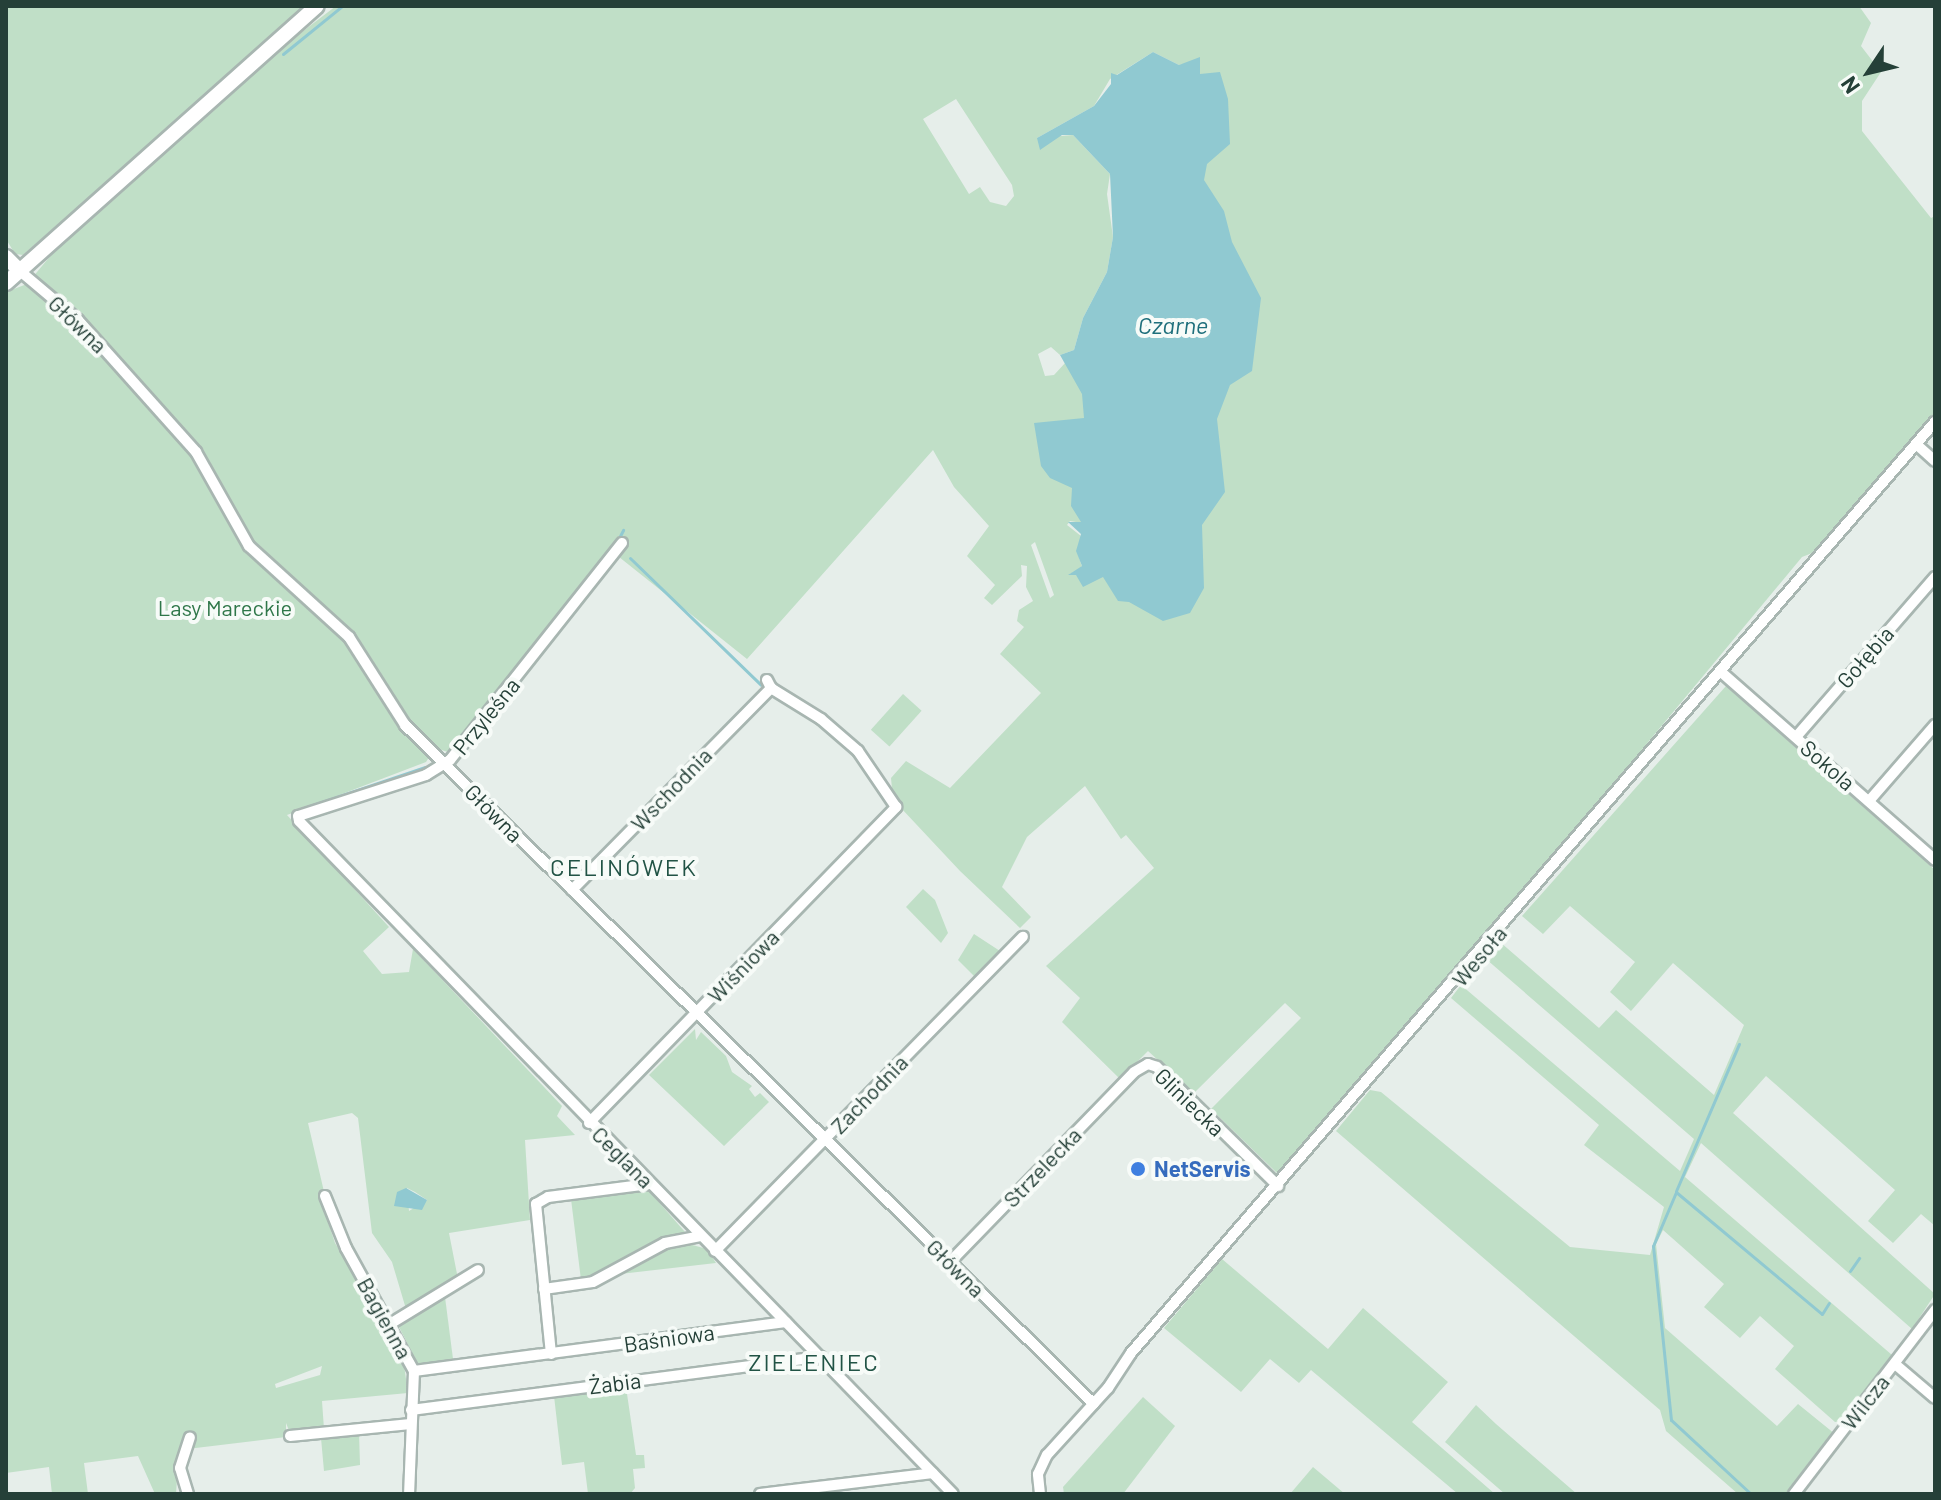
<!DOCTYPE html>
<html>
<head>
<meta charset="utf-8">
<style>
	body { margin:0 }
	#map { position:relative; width:1941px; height:1500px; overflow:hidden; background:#e6eeea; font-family:Barlow,sans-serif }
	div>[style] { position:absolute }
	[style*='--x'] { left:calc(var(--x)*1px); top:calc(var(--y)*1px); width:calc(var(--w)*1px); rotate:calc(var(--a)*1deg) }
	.green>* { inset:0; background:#c0dfc7; transform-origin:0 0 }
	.water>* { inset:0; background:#90c9d1 }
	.stream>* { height:3px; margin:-1.5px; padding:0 1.5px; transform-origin:1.5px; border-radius:1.5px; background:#90c9d1 }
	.roads { filter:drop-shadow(2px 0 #a8b6b1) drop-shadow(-2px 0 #a8b6b1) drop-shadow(0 2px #a8b6b1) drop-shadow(0 -2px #a8b6b1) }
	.street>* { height:10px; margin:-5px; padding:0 5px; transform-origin:5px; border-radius:5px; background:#fff }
	.secondary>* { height:14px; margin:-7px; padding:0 7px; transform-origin:7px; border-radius:7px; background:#fff }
	.dots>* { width:22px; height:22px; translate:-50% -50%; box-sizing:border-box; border:4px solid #f7fbf8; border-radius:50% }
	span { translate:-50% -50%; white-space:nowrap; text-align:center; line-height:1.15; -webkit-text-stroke:8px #f7fbf8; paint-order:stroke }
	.street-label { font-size:22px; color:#254038 }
	.park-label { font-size:22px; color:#2f7749 }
	.shop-label { font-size:22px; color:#366cbe; font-weight:700 }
	.left { translate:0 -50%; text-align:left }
	.water-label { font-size:24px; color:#1f6f7c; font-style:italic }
	.neighbourhood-label { font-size:24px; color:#215345; letter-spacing:2px }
	.frame { position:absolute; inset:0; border:8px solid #254038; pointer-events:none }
	.north { position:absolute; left:1829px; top:32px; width:80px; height:80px; -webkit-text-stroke:6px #f7fbf8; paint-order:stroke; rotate:235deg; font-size:22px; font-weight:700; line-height:32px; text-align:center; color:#254038 }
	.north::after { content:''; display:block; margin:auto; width:28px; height:36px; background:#254038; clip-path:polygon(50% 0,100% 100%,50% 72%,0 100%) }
</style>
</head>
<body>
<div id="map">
	<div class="green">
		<div style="clip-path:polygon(6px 6px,307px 6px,23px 255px,15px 254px,6px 239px)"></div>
		<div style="clip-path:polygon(evenodd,336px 6px,1859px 6px,1871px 23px,1861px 46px,1881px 72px,1862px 101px,1862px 131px,1931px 218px,1935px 216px,1935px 412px,1820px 550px,1802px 557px,1433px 1001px,1278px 1174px,1211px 1109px,1301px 1018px,1285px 1003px,1194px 1093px,1148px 1051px,1120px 1079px,1062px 1022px,1080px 998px,1046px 966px,1154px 868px,1126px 835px,1121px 839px,1085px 786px,1027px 837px,1002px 887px,1031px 917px,1020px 928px,960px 871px,901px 808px,892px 789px,891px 778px,906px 761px,950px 788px,1041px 693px,1000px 654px,1024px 627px,1017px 621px,1019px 610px,1033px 601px,1026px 587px,1027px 566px,1021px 565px,1022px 576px,992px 605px,984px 598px,995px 585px,967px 556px,989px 526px,954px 487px,933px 450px,747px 659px,609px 549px,448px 752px,435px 748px,426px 762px,287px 815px,389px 927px,363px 951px,382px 974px,409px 972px,413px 949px,562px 1106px,557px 1116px,575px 1135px,525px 1140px,530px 1220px,449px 1233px,458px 1279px,406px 1309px,392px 1262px,372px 1233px,358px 1118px,352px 1113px,308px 1123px,325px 1196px,320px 1198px,335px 1243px,383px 1320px,395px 1359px,403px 1358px,408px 1393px,322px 1401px,324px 1429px,290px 1433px,286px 1423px,286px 1437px,179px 1450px,176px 1494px,155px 1494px,138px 1456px,84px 1463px,88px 1494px,52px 1494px,49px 1467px,6px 1473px,6px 292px,27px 284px,62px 242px,277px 51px,336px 6px,1153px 52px,1179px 65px,1192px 63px,1206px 216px,1079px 573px,1070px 574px,1082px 567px,1077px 551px,1081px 536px,1067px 525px,1070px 521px,1082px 523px,1093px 391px,1066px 362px,1054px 375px,1045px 376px,1038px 354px,1051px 347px,1060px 355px,1074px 350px,1083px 318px,1107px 272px,1113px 237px,1107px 194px,1110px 174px,1073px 135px,1037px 138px,1094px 106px,1110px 79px,1153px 52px,336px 6px,956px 99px,1012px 185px,1014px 196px,1006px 206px,990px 202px,980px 187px,969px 194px,923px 119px,956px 99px,336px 6px,1035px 542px,1054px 595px,1050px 598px,1031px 545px,1035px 542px,336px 6px,407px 1188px,415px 1192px,427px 1200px,409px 1211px,407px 1188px,336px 6px,322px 1366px,320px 1375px,276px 1388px,275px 1384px,322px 1366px)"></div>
		<div style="clip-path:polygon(1726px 686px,1935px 870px,1935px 1226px,1921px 1214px,1893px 1243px,1868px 1221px,1895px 1190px,1766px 1076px,1733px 1113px,1935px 1294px,1912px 1329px,1701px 1143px,1685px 1177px,1892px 1355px,1844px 1421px,1835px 1422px,1775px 1369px,1794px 1346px,1760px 1316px,1740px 1338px,1704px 1307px,1724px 1284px,1663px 1230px,1656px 1244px,1665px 1328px,1777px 1426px,1798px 1404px,1835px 1434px,1788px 1494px,1738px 1494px,1666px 1431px,1660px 1410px,1336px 1131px,1370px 1090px,1381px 1092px,1570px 1247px,1650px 1255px,1664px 1207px,1584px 1145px,1599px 1125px,1451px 998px,1461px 985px,1680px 1171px,1694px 1139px,1486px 959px,1500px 942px,1599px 1028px,1616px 1010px,1714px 1095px,1744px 1025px,1673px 963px,1631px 1011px,1610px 992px,1635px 962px,1570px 906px,1543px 934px,1522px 916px)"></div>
		<div style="left:903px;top:694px;width:25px;height:48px;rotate:42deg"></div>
		<div style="clip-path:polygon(923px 889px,935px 900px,948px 933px,941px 943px,906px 907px)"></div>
		<div style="clip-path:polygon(974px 934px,1000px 951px,976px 978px,958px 960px)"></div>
		<div style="clip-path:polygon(695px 1029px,696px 1040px,701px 1032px,726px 1056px,732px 1072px,752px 1086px,749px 1089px,755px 1097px,760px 1093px,769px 1102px,724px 1146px,649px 1075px)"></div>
		<div style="clip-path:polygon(636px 1188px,649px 1191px,685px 1232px,668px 1236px,602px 1276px,581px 1280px,571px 1199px)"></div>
		<div style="clip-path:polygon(678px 1241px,707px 1249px,716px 1263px,620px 1274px)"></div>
		<div style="clip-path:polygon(1222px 1259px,1328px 1349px,1363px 1308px,1448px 1382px,1412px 1422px,1495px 1494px,1458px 1494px,1311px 1370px,1299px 1383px,1270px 1359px,1241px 1392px,1164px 1328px)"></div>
		<div style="clip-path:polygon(445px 1297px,453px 1359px,418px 1364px,398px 1325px)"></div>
		<div style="clip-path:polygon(626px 1387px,636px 1455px,644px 1455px,645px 1468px,633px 1469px,635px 1488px,630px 1494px,588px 1494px,584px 1462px,562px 1465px,554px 1396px)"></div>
		<div style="clip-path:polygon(1143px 1397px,1175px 1426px,1123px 1494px,1064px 1494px,1063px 1487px)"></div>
		<div style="clip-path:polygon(1476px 1405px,1496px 1424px,1577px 1494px,1505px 1494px,1445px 1442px)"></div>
		<div style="clip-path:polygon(359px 1432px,360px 1465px,324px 1471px,321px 1438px)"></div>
		<div style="clip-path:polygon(1313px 1467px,1345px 1494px,1290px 1494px)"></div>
	</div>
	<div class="water">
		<div style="clip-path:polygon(1153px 52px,1179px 65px,1200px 57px,1200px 74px,1220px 72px,1228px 99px,1230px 144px,1207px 164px,1204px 180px,1224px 211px,1232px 242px,1261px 298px,1252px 371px,1230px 385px,1217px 419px,1225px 492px,1202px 525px,1204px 588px,1190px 613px,1163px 621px,1129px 602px,1118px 601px,1103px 577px,1083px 587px,1076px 575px,1068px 575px,1082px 566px,1076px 551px,1081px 534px,1068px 522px,1081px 522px,1071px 506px,1072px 488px,1050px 478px,1041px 466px,1034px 423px,1084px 418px,1082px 394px,1060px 355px,1074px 350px,1083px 318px,1107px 272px,1113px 237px,1110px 174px,1073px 135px,1062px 135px,1040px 150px,1037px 138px,1094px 106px,1111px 84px,1111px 73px,1117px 75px)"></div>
		<div style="clip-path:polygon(406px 1188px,427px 1200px,422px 1210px,394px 1206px,397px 1192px)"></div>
	</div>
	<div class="stream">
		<div style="--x:283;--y:54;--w:76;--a:-39.1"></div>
		<div style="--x:620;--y:536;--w:7;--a:-63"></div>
		<div style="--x:630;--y:558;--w:182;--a:44.1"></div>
		<div style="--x:589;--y:577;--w:44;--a:-52.4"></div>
		<div style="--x:301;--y:809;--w:131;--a:-18.7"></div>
		<div style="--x:1676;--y:1191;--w:160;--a:-66.8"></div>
		<div style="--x:1850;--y:1271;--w:16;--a:-55"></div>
		<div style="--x:1751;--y:1494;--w:109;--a:-137.2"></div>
		<div style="--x:1671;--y:1420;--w:175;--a:-95.9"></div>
		<div style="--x:1653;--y:1246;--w:59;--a:-66.9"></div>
		<div style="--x:1676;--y:1192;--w:190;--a:39.9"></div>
		<div style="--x:1822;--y:1314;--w:13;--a:-58"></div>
	</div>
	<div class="roads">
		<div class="street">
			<div style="--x:20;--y:271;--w:76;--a:40.2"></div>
			<div style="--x:78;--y:320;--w:177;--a:48.2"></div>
			<div style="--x:196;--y:452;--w:108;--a:60.6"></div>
			<div style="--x:249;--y:546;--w:135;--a:42.3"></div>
			<div style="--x:349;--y:637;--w:104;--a:57.5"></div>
			<div style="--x:405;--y:725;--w:967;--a:44.58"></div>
			<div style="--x:1916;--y:444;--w:25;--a:42"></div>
			<div style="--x:622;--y:543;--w:277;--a:128.4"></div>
			<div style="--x:450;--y:760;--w:28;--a:148"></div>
			<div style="--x:426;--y:775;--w:134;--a:162.2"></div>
			<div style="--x:298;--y:816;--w:5;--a:79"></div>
			<div style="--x:299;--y:821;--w:938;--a:45.82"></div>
			<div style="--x:1720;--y:671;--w:286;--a:41.3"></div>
			<div style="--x:1796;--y:737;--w:212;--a:-49"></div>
			<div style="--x:1869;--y:801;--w:101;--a:-49"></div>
			<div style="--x:572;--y:890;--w:284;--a:-45.4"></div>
			<div style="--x:589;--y:1123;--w:441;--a:-45.8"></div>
			<div style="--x:896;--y:807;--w:68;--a:-124.2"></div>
			<div style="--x:858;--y:751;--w:49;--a:-139.1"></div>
			<div style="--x:821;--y:719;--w:59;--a:-148.2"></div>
			<div style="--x:771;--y:688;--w:9;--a:-117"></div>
			<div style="--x:325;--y:1196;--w:56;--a:68"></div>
			<div style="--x:346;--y:1248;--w:141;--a:61.1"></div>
			<div style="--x:414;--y:1371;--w:123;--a:92.3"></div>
			<div style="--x:715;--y:1251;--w:440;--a:-45.6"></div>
			<div style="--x:950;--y:1262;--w:264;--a:-45.9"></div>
			<div style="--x:1134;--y:1072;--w:16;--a:-30"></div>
			<div style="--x:1148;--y:1064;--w:9;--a:18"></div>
			<div style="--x:1157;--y:1067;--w:170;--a:44.5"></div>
			<div style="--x:544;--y:1289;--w:49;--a:-8.1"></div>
			<div style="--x:593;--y:1282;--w:82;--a:-28.4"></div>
			<div style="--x:665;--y:1243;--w:36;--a:-11"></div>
			<div style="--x:390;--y:1324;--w:103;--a:-31.5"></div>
			<div style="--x:551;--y:1354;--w:151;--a:-95.7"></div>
			<div style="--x:536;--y:1204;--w:14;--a:-30"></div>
			<div style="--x:548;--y:1197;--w:102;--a:-7.3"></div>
			<div style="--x:1895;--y:1364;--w:52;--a:40.4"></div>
			<div style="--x:414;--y:1371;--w:375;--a:-7.5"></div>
			<div style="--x:411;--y:1410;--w:413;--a:-7.4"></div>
			<div style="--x:290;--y:1436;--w:121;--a:-5.7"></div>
			<div style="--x:188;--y:1494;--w:27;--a:-107"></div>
			<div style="--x:180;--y:1468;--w:32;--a:-72"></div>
			<div style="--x:760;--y:1494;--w:174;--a:-6.9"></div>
			<div style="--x:1040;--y:1494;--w:20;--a:-96"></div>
			<div style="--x:1038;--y:1474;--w:21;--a:-65"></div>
			<div style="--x:1047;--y:1455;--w:91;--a:-47.7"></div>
			<div style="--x:1108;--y:1388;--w:42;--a:-56.7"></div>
			<div style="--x:1131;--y:1353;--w:1230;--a:-49.19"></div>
			<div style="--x:1794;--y:1494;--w:232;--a:-52.5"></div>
		</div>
		<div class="secondary">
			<div style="--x:6;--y:257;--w:20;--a:45"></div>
			<div style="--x:6;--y:283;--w:416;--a:-41.7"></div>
		</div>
	</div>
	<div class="dots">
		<div style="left:1138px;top:1169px;background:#3f7fe0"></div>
	</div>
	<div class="street-label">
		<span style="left:78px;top:324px;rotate:44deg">Główna</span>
		<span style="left:1865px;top:657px;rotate:-49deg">Gołębia</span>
		<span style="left:486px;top:716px;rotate:-51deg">Przyleśna</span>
		<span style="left:1828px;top:765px;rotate:41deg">Sokola</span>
		<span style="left:671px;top:789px;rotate:-46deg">Wschodnia</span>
		<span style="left:494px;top:813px;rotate:45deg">Główna</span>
		<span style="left:1479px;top:956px;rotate:-50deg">Wesoła</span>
		<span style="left:743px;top:966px;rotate:-46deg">Wiśniowa</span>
		<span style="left:869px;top:1094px;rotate:-46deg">Zachodnia</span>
		<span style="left:1190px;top:1102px;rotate:44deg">Gliniecka</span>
		<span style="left:623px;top:1157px;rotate:45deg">Ceglana</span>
		<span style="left:1042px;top:1167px;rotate:-46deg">Strzelecka</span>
		<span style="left:956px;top:1268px;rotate:45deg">Główna</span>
		<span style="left:385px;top:1318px;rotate:61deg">Bagienna</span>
		<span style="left:669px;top:1338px;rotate:-8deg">Baśniowa</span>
		<span style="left:615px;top:1383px;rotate:-7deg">Żabia</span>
		<span style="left:1865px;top:1402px;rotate:-52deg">Wilcza</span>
	</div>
	<div class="park-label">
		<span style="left:225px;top:608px">Lasy Mareckie</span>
	</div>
	<div class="shop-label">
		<span class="left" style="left:1154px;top:1169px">NetServis</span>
	</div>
	<div class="water-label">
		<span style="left:1173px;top:325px">Czarne</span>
	</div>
	<div class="neighbourhood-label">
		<span style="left:624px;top:867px">CELINÓWEK</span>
		<span style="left:814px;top:1362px">ZIELENIEC</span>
	</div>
	<div class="frame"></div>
	<div class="north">N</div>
</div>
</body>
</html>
